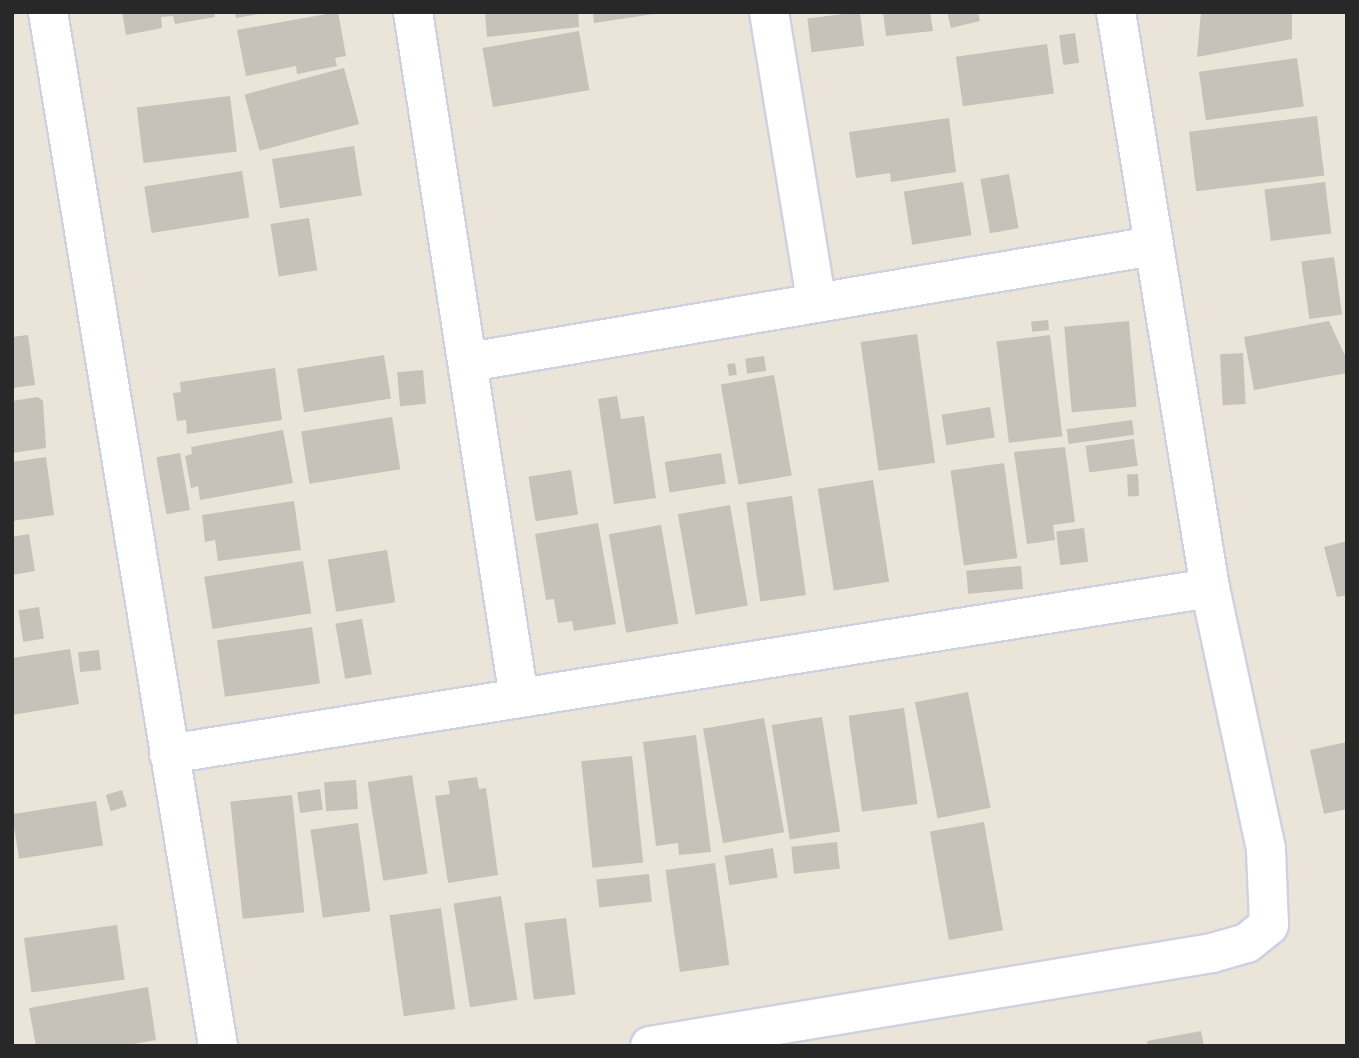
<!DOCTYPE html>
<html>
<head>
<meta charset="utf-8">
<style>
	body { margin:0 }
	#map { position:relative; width:1359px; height:1058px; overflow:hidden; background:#ebe4d9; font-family:Signika,sans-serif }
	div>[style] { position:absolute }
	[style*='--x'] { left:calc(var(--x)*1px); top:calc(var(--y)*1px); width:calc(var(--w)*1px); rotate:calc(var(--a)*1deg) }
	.building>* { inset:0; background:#c6c1b9; transform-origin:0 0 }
	.roads { filter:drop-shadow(2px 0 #ced1e1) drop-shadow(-2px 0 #ced1e1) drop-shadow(0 2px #ced1e1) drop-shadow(0 -2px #ced1e1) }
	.minor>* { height:38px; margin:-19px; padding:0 19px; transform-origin:19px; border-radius:19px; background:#fff }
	span { translate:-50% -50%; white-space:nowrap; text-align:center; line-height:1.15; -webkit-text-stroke:5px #fff; paint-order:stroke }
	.frame { position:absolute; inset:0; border:14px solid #282828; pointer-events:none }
</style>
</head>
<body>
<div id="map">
	<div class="building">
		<div style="clip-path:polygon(122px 12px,214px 12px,215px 17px,175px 24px,173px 16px,161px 17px,162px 28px,126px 35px)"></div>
		<div style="clip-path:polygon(235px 12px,259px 12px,259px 14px,236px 18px)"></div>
		<div style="clip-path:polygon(338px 12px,346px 56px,335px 58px,337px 66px,297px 74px,296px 66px,246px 76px,237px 30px)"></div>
		<div style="clip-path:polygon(485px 12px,578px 12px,579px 27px,487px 37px)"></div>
		<div style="clip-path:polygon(593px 12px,654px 12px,654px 14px,594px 23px)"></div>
		<div style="left:860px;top:12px;width:34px;height:53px;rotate:83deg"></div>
		<div style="clip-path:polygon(883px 12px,930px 12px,933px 31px,886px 36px)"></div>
		<div style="clip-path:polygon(947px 12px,978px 12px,980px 21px,951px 28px)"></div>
		<div style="clip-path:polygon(1201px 12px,1292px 12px,1292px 39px,1197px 57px)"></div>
		<div style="left:579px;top:31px;width:60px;height:98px;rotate:80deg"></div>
		<div style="left:1075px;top:33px;width:30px;height:16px;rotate:82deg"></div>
		<div style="left:1047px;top:44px;width:50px;height:92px;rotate:82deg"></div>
		<div style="left:1297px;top:58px;width:49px;height:99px;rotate:82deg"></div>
		<div style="left:344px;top:68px;width:58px;height:103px;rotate:75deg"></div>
		<div style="left:230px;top:96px;width:56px;height:94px;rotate:83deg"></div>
		<div style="left:1317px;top:116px;width:60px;height:129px;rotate:83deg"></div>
		<div style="clip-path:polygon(949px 118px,956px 172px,891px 182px,890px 173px,856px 178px,849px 132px)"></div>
		<div style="left:354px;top:146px;width:50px;height:83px;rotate:81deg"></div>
		<div style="left:242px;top:171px;width:47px;height:99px;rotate:81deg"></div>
		<div style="left:1009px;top:174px;width:55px;height:29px;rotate:80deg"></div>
		<div style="left:963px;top:182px;width:54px;height:60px;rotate:81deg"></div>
		<div style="left:1325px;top:182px;width:52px;height:61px;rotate:83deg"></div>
		<div style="left:309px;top:218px;width:53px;height:39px;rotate:81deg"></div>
		<div style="left:1334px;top:257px;width:58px;height:33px;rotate:82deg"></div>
		<div style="left:1048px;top:320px;width:10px;height:17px;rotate:84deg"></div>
		<div style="left:1129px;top:321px;width:86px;height:65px;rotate:85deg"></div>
		<div style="clip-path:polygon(1329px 321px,1347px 360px,1347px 373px,1254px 390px,1244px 337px)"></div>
		<div style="left:917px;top:334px;width:130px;height:57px;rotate:82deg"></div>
		<div style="clip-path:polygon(28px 335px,35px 385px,12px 388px,12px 337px)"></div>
		<div style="left:1050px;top:335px;width:102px;height:54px;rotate:83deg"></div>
		<div style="left:1243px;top:353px;width:51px;height:23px;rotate:87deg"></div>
		<div style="left:384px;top:355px;width:44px;height:88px;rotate:81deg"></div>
		<div style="left:764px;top:356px;width:15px;height:19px;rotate:82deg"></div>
		<div style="left:735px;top:363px;width:12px;height:8px;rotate:81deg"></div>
		<div style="clip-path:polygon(275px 368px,282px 420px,187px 434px,186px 420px,177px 421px,173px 393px,181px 392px,180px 382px)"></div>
		<div style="left:423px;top:370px;width:34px;height:26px;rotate:85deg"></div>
		<div style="left:774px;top:375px;width:102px;height:54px;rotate:80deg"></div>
		<div style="clip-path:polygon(617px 396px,621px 419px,644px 416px,656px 498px,614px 504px,598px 399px)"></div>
		<div style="clip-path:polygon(38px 397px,43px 401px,46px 448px,12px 453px,12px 401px)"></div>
		<div style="left:990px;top:407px;width:31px;height:49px;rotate:81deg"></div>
		<div style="left:392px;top:417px;width:53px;height:92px;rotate:81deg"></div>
		<div style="left:1132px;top:420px;width:15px;height:66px;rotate:82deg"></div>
		<div style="clip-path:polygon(283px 430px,293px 483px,200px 500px,198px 486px,191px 488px,185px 456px,192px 454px,191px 447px)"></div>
		<div style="left:1134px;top:439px;width:27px;height:49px;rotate:82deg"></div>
		<div style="clip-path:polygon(1065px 447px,1075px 522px,1053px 525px,1055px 540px,1027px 544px,1014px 452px)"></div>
		<div style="left:180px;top:453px;width:58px;height:24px;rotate:80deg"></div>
		<div style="left:721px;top:453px;width:31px;height:57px;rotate:81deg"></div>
		<div style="clip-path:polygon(46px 457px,54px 515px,12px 521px,12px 462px)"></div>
		<div style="left:1004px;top:463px;width:96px;height:54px;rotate:82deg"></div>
		<div style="left:571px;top:470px;width:45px;height:43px;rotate:81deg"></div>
		<div style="left:1138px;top:474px;width:22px;height:11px;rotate:87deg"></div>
		<div style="left:873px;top:480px;width:103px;height:56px;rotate:81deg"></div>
		<div style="left:792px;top:496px;width:100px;height:46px;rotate:82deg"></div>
		<div style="clip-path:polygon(294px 501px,301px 550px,218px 561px,215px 540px,205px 542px,202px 515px)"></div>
		<div style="left:730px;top:505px;width:102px;height:53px;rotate:80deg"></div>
		<div style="clip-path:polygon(598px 523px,616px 624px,574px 631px,572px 621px,558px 623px,554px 599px,546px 600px,535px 534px)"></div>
		<div style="left:661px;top:525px;width:100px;height:53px;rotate:80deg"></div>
		<div style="left:1084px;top:528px;width:34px;height:28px;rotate:83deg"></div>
		<div style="clip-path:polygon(29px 534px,35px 571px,12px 575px,12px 537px)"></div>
		<div style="clip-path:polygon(1347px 541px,1347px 595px,1337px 597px,1324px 547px)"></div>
		<div style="left:387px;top:550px;width:53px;height:60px;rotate:81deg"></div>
		<div style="left:303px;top:561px;width:53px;height:100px;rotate:81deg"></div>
		<div style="left:1021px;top:566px;width:23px;height:55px;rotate:85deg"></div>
		<div style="left:39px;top:607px;width:32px;height:21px;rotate:81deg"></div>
		<div style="left:362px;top:619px;width:56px;height:27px;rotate:80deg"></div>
		<div style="left:312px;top:627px;width:57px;height:96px;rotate:82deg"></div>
		<div style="clip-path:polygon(70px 649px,79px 704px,12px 715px,12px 658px)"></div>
		<div style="left:99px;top:650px;width:20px;height:21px;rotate:84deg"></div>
		<div style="left:968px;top:692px;width:118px;height:54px;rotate:79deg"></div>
		<div style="left:904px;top:708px;width:97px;height:56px;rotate:82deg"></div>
		<div style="left:822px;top:717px;width:116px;height:51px;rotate:81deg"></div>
		<div style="left:764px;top:718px;width:116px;height:62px;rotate:80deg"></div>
		<div style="clip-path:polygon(696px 735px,711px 852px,679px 855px,678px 843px,656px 846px,643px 742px)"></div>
		<div style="clip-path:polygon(1347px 742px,1347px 809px,1324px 814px,1310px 750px)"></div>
		<div style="left:632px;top:756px;width:107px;height:51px;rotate:84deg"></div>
		<div style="left:412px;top:775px;width:100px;height:45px;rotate:81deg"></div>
		<div style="clip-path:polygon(477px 777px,479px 789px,486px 788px,498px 875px,448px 883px,435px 796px,450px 794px,448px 781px)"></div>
		<div style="left:356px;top:780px;width:29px;height:32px;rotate:86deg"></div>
		<div style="left:320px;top:789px;width:21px;height:23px;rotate:82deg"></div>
		<div style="left:122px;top:790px;width:17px;height:17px;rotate:73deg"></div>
		<div style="left:292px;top:795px;width:118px;height:62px;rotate:84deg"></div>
		<div style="left:96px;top:801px;width:45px;height:85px;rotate:81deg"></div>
		<div style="left:984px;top:822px;width:110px;height:55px;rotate:80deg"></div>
		<div style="left:358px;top:823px;width:89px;height:48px;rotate:82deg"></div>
		<div style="left:837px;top:842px;width:27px;height:46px;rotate:84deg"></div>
		<div style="left:773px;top:848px;width:30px;height:49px;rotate:81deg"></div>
		<div style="left:715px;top:863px;width:103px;height:50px;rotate:82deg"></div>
		<div style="left:649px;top:874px;width:28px;height:53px;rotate:84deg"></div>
		<div style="left:501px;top:896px;width:105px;height:48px;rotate:81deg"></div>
		<div style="left:441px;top:908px;width:102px;height:52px;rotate:82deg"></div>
		<div style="left:566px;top:918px;width:77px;height:42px;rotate:83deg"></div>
		<div style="left:117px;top:925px;width:55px;height:94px;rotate:82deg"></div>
		<div style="clip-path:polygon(148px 987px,156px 1040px,122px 1046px,36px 1046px,29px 1008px)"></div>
		<div style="clip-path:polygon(1201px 1031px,1204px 1046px,1148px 1046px,1147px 1041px)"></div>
	</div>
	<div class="roads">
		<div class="minor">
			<div style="--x:48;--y:12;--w:1048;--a:80.66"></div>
			<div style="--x:413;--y:12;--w:694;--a:81.22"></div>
			<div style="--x:769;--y:12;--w:292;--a:80.7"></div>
			<div style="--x:469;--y:362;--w:694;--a:-9.63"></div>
			<div style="--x:169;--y:754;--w:1054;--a:-9.06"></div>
			<div style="--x:650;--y:1046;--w:570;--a:-9.4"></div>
			<div style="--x:1212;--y:953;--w:36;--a:-16"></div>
			<div style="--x:1247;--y:943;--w:28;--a:-39"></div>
			<div style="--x:1269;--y:925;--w:76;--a:-92.3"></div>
			<div style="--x:1266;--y:849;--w:267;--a:-102.1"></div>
			<div style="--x:1210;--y:588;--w:584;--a:-99.27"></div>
		</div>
	</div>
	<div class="frame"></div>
</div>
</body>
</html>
